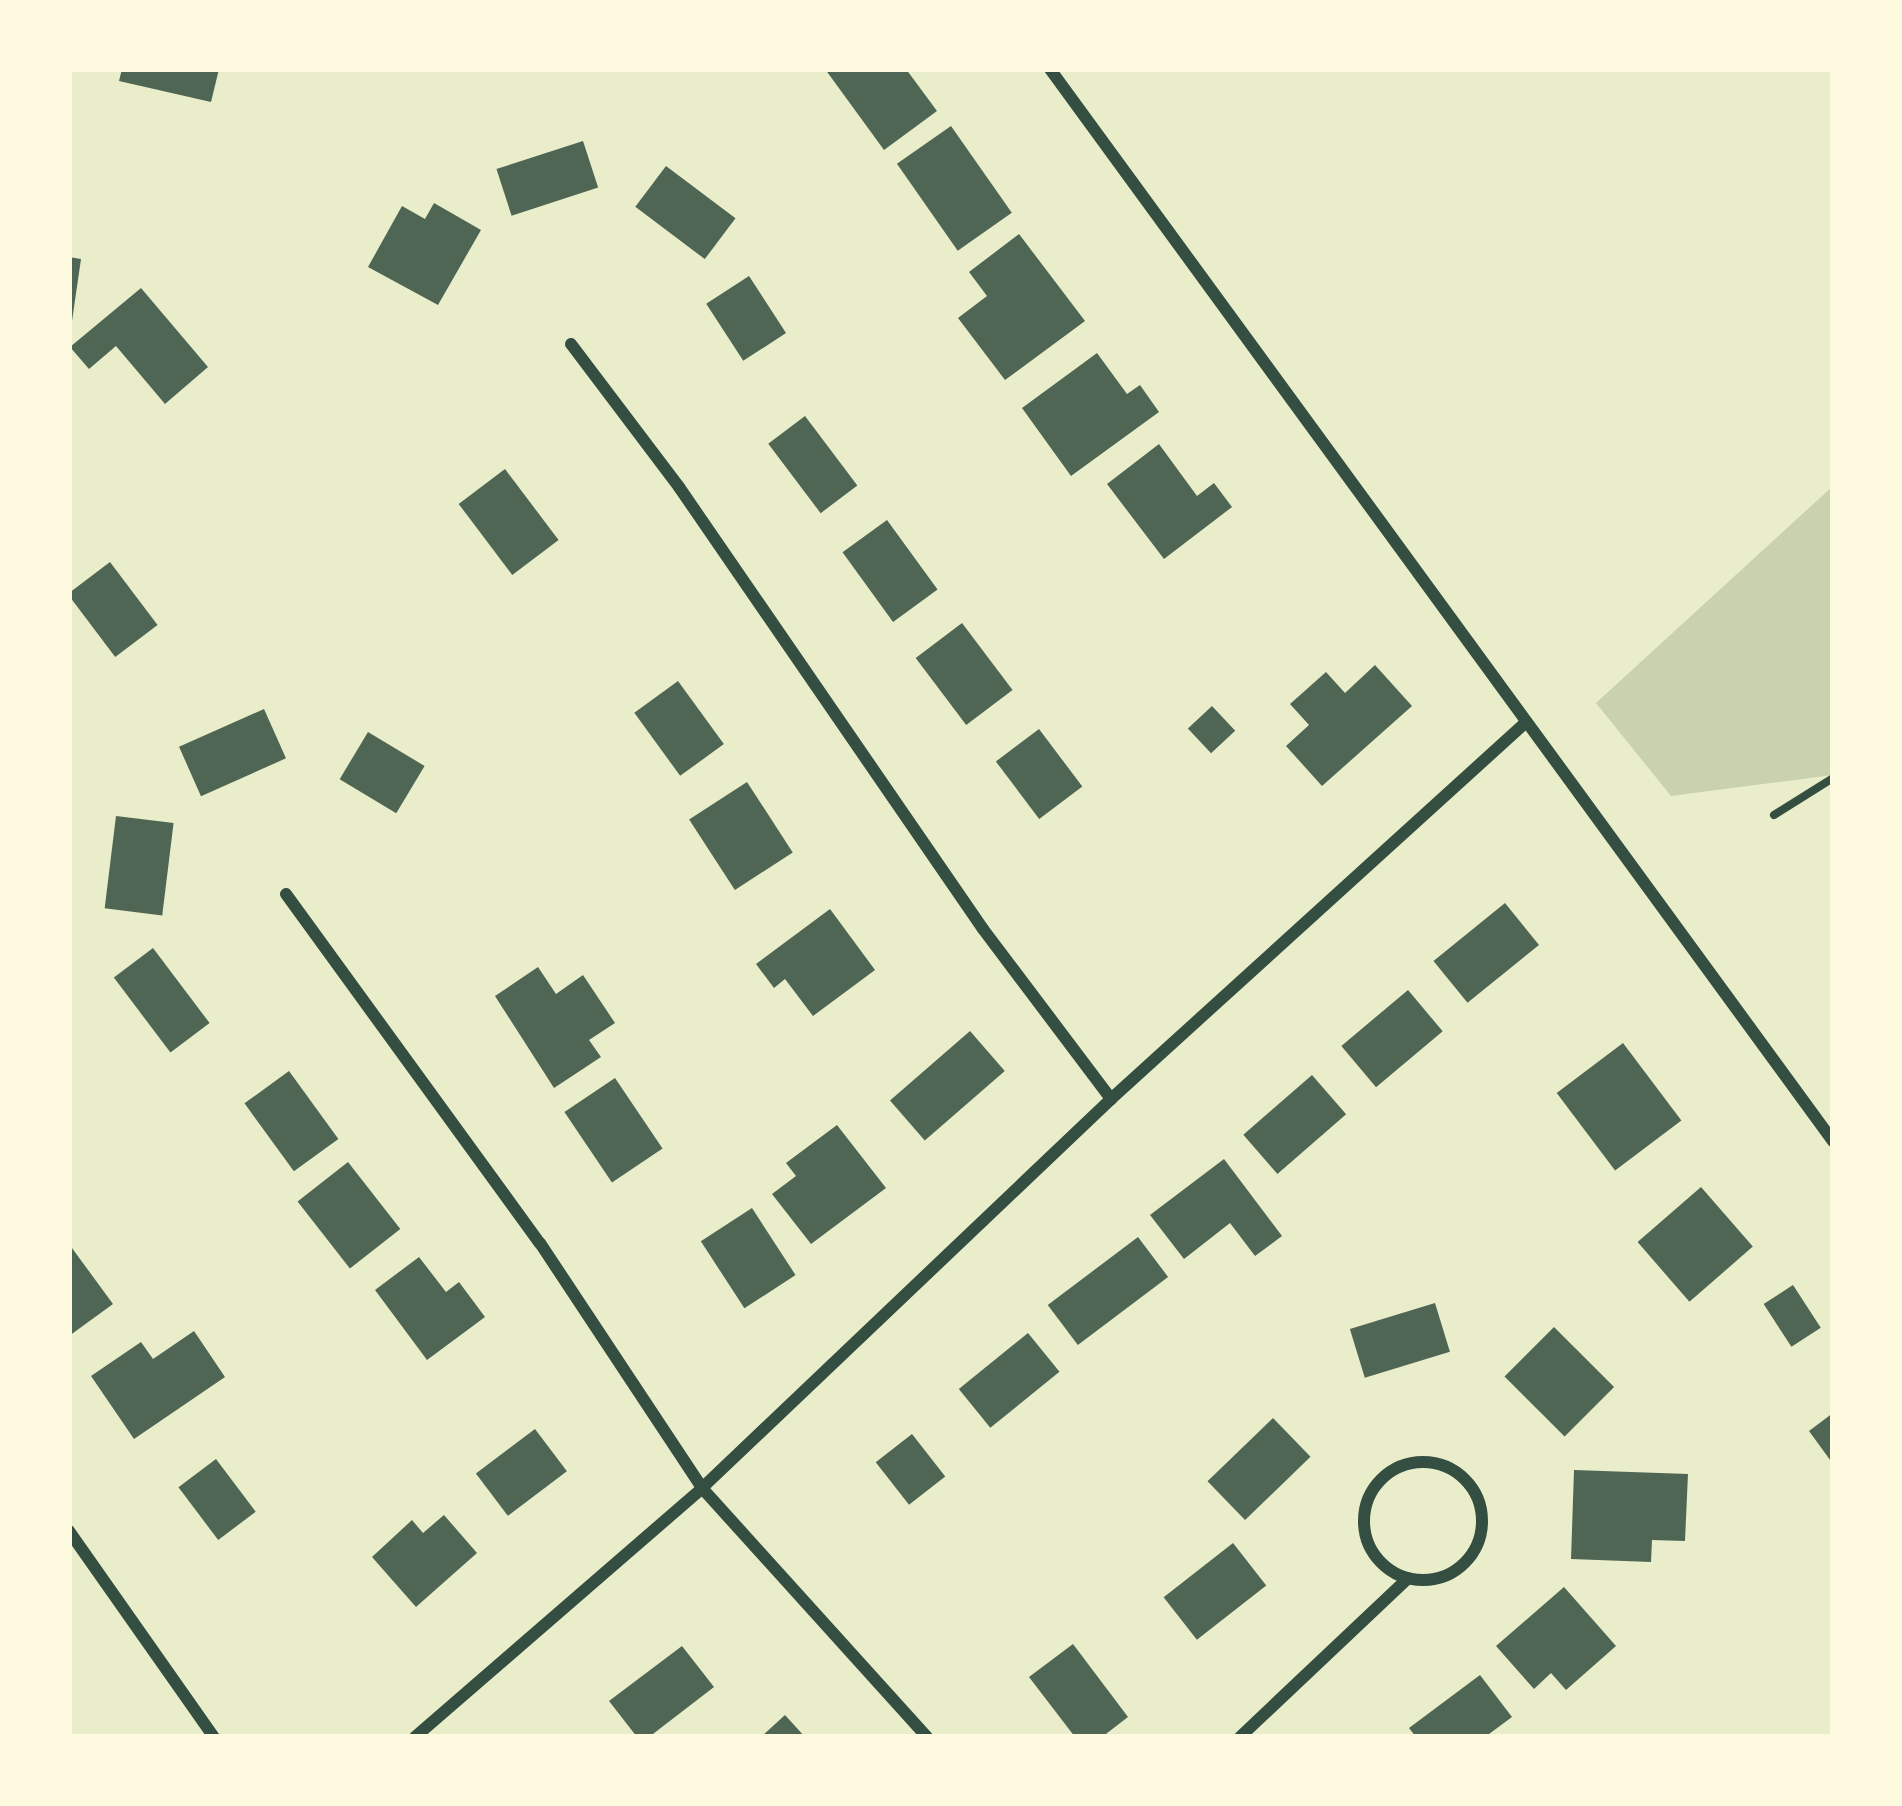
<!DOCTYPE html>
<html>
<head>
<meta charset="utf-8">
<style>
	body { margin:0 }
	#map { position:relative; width:1902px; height:1806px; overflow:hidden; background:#e9edc9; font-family:Karla,sans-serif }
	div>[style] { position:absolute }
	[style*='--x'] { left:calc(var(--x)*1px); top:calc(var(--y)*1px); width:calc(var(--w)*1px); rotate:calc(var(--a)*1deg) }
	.green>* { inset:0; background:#cad2ad }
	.building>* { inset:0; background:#4f6655; transform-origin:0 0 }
	.path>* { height:8px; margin:-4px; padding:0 4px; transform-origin:4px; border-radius:4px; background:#344e41 }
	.minor>* { height:12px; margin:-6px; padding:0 6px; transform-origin:6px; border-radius:6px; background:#344e41 }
	.minor>.ring { margin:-6px; padding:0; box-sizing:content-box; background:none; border:12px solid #344e41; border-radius:50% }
	span { translate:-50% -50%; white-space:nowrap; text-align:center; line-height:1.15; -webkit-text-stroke:9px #fefae0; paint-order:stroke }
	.frame { position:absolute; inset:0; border:72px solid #fefae0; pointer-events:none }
</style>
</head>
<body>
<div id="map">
	<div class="green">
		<div style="clip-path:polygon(1833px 486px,1833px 775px,1671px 796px,1596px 703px)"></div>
	</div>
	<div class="building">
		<div style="clip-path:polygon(122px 69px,219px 69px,211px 102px,119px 81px)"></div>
		<div style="clip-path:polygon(825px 69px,906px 69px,937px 111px,884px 150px)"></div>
		<div style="left:951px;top:126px;width:106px;height:66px;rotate:55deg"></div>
		<div style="left:583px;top:141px;width:49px;height:91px;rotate:72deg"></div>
		<div style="left:666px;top:166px;width:87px;height:51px;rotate:37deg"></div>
		<div style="clip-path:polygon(434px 203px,481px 230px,438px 305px,368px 267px,402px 206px,425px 219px)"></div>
		<div style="clip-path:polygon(1019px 234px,1085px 321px,1005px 380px,958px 318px,987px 296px,969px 272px)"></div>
		<div style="clip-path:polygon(69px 257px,81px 259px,72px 321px,69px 321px)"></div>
		<div style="left:749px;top:276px;width:68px;height:51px;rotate:57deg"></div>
		<div style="clip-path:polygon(141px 288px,208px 367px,165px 404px,116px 346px,89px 369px,70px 347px)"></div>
		<div style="clip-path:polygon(1097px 353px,1127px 394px,1140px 385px,1159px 412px,1071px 476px,1022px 408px)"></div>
		<div style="left:805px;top:416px;width:87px;height:46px;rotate:53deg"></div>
		<div style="clip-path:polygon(1159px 444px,1197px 496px,1214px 483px,1232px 507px,1164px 559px,1107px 484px)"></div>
		<div style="left:505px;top:469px;width:89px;height:58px;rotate:53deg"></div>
		<div style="left:887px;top:520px;width:86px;height:55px;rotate:54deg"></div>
		<div style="left:110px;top:562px;width:79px;height:53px;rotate:53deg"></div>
		<div style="left:962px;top:623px;width:84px;height:58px;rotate:53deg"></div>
		<div style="clip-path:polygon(1375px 665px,1412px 706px,1322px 786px,1286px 746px,1309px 725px,1290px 704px,1326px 672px,1345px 693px)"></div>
		<div style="left:678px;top:681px;width:78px;height:54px;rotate:54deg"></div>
		<div style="left:1212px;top:706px;width:34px;height:33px;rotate:47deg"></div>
		<div style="left:264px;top:709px;width:54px;height:93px;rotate:66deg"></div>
		<div style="left:1039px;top:729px;width:72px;height:54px;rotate:53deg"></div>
		<div style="left:368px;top:732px;width:66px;height:55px;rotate:31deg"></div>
		<div style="left:747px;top:782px;width:84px;height:69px;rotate:57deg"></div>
		<div style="left:116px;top:816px;width:58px;height:93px;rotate:7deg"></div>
		<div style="left:1505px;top:903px;width:54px;height:92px;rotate:51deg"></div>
		<div style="clip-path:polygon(830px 909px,875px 970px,813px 1016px,785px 979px,774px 988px,756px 964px)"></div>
		<div style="left:153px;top:948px;width:94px;height:49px;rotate:53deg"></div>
		<div style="clip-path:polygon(538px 967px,556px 994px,583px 975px,615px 1023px,589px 1040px,601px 1057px,554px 1088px,495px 996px)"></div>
		<div style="left:1408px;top:990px;width:54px;height:87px;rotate:50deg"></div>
		<div style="left:970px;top:1031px;width:53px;height:106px;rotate:49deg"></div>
		<div style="left:1623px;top:1043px;width:97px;height:83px;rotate:53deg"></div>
		<div style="left:289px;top:1071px;width:84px;height:55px;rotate:54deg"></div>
		<div style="left:1312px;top:1075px;width:52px;height:91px;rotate:49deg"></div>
		<div style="left:615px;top:1078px;width:85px;height:61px;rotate:56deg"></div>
		<div style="clip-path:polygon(837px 1125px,886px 1188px,811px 1244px,772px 1194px,796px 1176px,786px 1163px)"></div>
		<div style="clip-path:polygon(1224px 1159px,1282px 1236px,1255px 1256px,1230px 1223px,1184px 1259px,1150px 1215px)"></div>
		<div style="left:348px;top:1162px;width:85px;height:64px;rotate:52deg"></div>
		<div style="left:1701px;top:1187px;width:79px;height:84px;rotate:49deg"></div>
		<div style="left:752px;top:1208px;width:80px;height:61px;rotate:57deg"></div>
		<div style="left:1138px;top:1237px;width:50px;height:113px;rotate:53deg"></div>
		<div style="clip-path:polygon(69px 1244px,113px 1304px,69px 1336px)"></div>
		<div style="clip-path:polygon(419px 1257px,446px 1292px,459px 1282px,485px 1317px,427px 1360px,375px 1290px)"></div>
		<div style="left:1793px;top:1285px;width:51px;height:35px;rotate:57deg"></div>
		<div style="left:1435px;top:1303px;width:51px;height:89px;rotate:73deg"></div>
		<div style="left:1554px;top:1327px;width:85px;height:70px;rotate:45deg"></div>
		<div style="clip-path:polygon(194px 1331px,225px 1377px,134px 1439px,91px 1376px,141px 1342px,153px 1359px)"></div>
		<div style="left:1028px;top:1333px;width:50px;height:89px;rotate:51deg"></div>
		<div style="clip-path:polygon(1833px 1413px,1833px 1464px,1809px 1431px)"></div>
		<div style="left:1273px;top:1418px;width:54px;height:91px;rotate:46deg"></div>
		<div style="left:535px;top:1429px;width:53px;height:74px;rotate:53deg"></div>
		<div style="left:912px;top:1434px;width:54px;height:46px;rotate:52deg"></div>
		<div style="left:216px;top:1459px;width:66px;height:47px;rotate:53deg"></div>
		<div style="clip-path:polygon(1574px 1470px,1688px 1474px,1685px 1541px,1652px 1540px,1651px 1562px,1571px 1559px)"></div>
		<div style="clip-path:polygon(444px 1515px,477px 1553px,416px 1607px,372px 1557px,412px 1520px,423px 1533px)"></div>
		<div style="left:1233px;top:1543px;width:54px;height:88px;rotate:52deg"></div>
		<div style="clip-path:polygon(1564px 1587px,1616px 1646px,1566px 1690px,1551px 1673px,1534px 1689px,1496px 1646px)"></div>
		<div style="clip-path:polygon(1073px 1644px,1128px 1717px,1102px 1737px,1075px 1737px,1029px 1677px)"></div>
		<div style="clip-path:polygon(682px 1646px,714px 1687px,649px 1737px,637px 1737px,609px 1701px)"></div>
		<div style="clip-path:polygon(1480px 1675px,1512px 1717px,1485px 1737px,1416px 1737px,1409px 1728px)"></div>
		<div style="clip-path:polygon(785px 1715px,805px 1737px,761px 1737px)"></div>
	</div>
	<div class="path">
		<div style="--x:1774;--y:815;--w:70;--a:-32.1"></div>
	</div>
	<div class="minor">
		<div style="--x:1050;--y:69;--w:1328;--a:53.86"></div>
		<div style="--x:571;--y:344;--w:179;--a:52.9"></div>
		<div style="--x:679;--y:487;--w:536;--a:55.48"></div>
		<div style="--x:983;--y:929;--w:213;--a:53"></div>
		<div style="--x:286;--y:894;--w:432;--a:54"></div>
		<div style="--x:540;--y:1243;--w:294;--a:56.5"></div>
		<div style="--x:702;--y:1488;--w:336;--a:47.9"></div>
		<div class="ring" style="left:1364px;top:1462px;width:106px;height:106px"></div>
		<div style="--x:69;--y:1531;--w:252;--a:54.9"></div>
		<div style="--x:415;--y:1737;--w:380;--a:-40.9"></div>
		<div style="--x:702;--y:1488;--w:564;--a:-43.56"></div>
		<div style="--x:1111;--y:1099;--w:558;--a:-42.24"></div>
		<div style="--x:1240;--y:1737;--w:231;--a:-43.4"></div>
	</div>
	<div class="frame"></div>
</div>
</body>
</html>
